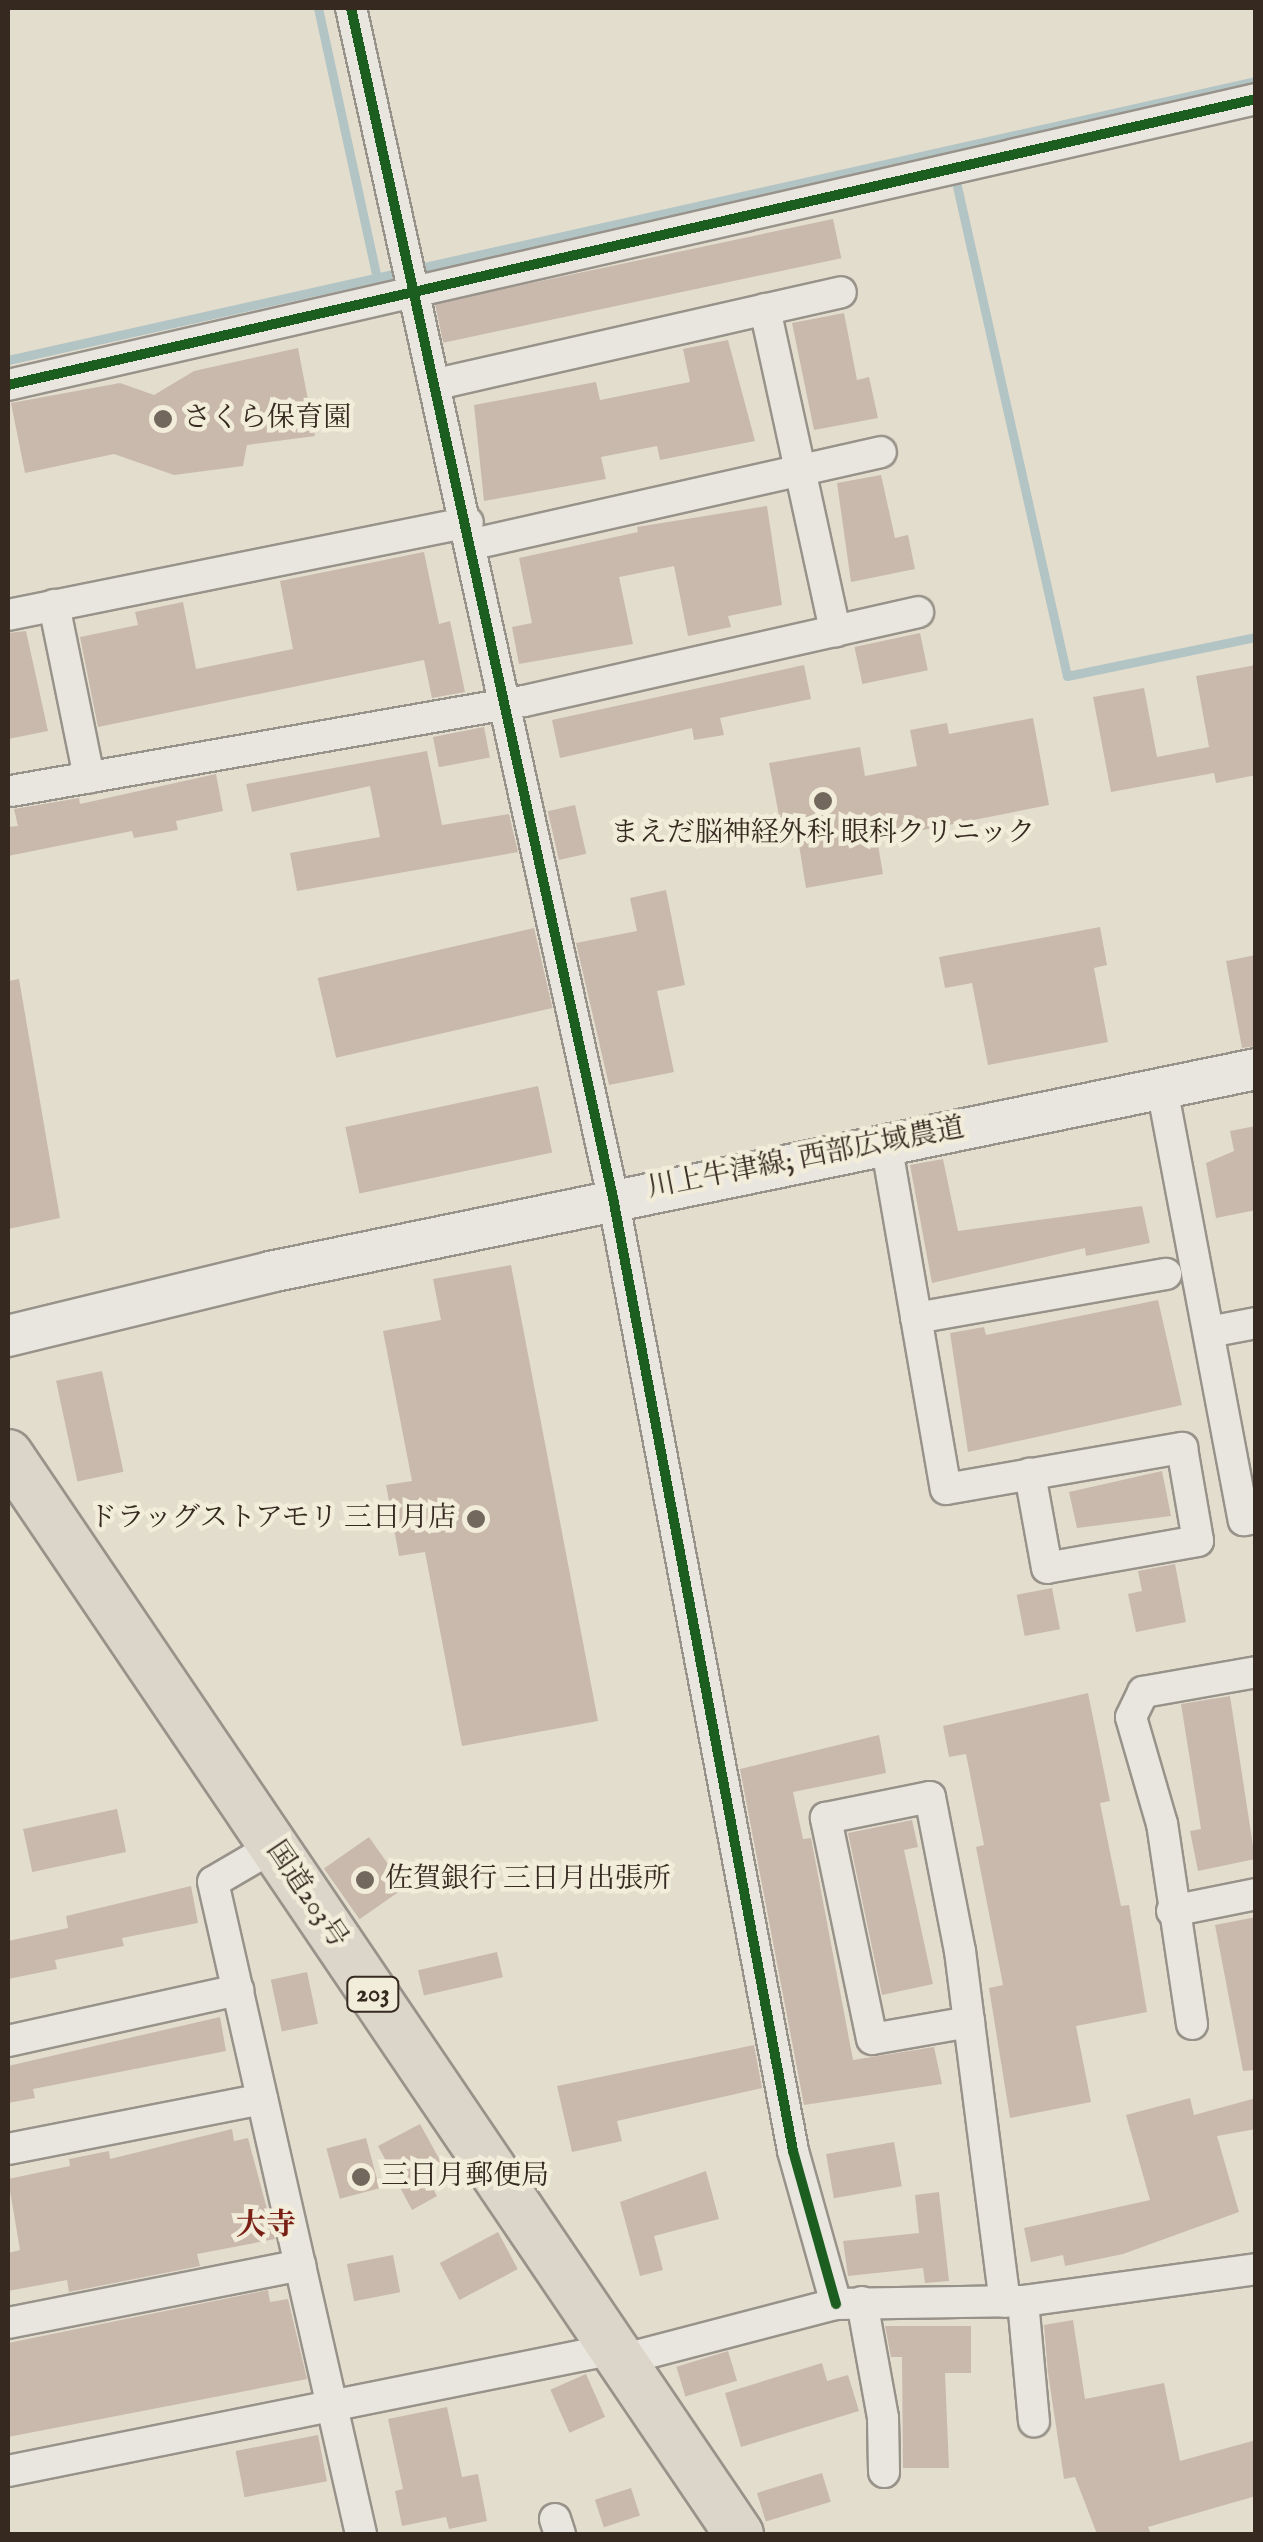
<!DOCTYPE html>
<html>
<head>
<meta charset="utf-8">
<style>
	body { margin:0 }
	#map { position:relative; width:1263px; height:2542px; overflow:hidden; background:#e3ddce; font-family:"IM FELL English","Noto Serif JP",serif }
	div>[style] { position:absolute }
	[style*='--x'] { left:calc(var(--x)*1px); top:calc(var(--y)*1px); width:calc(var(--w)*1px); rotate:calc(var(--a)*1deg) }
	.stream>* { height:9px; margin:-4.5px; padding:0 4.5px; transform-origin:4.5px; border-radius:4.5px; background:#b3c4c4 }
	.building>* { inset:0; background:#c9b9ad; transform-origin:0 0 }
	.roads { filter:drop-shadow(2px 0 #98938a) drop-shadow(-2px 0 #98938a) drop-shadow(0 2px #98938a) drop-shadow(0 -2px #98938a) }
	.minor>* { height:30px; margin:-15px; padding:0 15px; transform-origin:15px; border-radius:15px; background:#e9e6df }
	.secondary>* { height:40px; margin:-20px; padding:0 20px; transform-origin:20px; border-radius:20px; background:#e9e6df }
	.trunk>* { height:48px; margin:-24px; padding:0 24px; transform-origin:24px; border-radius:24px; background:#dcd6ca }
	.cycleway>* { height:10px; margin:-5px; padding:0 5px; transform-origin:5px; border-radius:5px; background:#1b5e20 }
	.dots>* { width:28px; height:28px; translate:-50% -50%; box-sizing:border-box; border:5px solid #f2ecda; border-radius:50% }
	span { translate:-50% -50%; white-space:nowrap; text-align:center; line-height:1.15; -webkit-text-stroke:9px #f2ecda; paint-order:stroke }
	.shield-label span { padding:2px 8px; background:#f2ecda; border:2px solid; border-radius:8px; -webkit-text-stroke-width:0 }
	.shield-label { font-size:25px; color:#352920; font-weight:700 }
	.poi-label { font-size:28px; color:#352920 }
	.left { translate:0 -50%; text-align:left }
	.right { translate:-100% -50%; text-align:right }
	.street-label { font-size:28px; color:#352920 }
	.neighbourhood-label { font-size:30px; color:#7a1f14; font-weight:700 }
	.frame { position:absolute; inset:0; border:10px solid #352920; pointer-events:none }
</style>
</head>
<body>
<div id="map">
	<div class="stream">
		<div style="--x:318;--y:8;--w:272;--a:77.7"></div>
		<div style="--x:957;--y:186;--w:502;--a:77.35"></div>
		<div style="--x:1067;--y:676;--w:193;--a:-11.7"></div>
		<div style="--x:8;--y:360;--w:1279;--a:-12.6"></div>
	</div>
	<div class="building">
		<div style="left:833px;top:219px;width:40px;height:407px;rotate:78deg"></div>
		<div style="clip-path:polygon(844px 313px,857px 380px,869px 377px,878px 418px,814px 430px,792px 323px)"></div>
		<div style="clip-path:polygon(728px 340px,755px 441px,660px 460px,657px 446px,601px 457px,606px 479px,484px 501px,474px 405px,596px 382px,600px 400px,690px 382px,683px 349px)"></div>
		<div style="clip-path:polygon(298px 348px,315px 436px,247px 445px,243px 466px,174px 475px,114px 454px,25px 473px,11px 403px,120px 383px,154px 395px,194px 371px)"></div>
		<div style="clip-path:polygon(881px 475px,895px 538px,908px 535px,915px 569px,851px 582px,837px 483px)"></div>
		<div style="clip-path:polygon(767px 506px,782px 605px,728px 616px,731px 627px,688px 636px,674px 566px,619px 577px,633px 644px,519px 664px,512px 627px,532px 623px,519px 558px,638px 532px,637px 527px)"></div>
		<div style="clip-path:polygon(424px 552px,439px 624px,450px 621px,465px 692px,432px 698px,424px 660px,98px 727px,80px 637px,138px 625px,135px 612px,183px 602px,196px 669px,293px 649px,280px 581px)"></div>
		<div style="clip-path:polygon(26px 631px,48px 731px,8px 739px,8px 633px)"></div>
		<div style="left:920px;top:633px;width:38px;height:67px;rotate:78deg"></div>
		<div style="clip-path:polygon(804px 665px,811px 699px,720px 718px,724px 735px,694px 740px,692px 728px,560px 758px,552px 720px)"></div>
		<div style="clip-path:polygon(1256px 665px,1256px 775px,1216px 783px,1214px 773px,1111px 792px,1093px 697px,1144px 688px,1157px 757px,1209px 747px,1196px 676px)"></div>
		<div style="clip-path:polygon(1033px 718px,1049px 805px,877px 839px,883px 874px,806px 888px,798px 839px,784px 842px,769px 763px,860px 747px,865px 776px,917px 766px,910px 730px,947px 723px,949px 734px)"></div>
		<div style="left:484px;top:727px;width:31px;height:52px;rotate:79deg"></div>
		<div style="clip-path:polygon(427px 751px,442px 825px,509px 814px,518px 852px,297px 891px,290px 853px,380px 837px,370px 786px,252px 812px,246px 784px)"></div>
		<div style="clip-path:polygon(216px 774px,223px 811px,176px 821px,178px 830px,134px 838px,132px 831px,8px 856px,8px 827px,18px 826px,14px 809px,79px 798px,80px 804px)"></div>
		<div style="left:575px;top:805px;width:50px;height:28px;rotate:77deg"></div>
		<div style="clip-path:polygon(666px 890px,685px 985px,657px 991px,674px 1072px,609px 1085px,576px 943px,637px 931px,630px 898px)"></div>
		<div style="clip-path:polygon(1100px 927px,1107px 965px,1094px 968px,1108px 1042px,988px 1065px,972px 983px,945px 988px,939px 957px)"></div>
		<div style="left:534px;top:928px;width:82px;height:222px;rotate:77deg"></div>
		<div style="clip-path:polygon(1256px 955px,1256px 1046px,1242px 1048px,1226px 961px)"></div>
		<div style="clip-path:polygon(19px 979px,60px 1218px,8px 1229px,8px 981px)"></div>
		<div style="left:538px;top:1086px;width:68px;height:197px;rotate:78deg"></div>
		<div style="clip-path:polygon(1256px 1126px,1256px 1210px,1216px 1218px,1206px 1163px,1234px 1151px,1230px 1131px)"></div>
		<div style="clip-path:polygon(943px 1159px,958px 1231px,1142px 1206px,1150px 1243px,1086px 1256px,1085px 1248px,932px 1283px,910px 1165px)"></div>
		<div style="clip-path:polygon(511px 1265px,598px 1721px,462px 1746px,425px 1552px,399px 1556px,386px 1485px,412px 1481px,383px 1331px,441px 1320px,433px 1279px)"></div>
		<div style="clip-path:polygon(1158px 1300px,1182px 1405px,968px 1452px,950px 1333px,984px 1327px,986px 1335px)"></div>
		<div style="left:102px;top:1371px;width:103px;height:47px;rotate:78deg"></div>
		<div style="clip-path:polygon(1162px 1471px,1171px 1516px,1077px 1528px,1069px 1492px)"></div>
		<div style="clip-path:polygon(1175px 1564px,1186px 1622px,1136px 1632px,1128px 1594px,1142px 1591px,1138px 1571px)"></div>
		<div style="left:1052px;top:1588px;width:42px;height:36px;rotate:79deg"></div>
		<div style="clip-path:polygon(1088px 1693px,1110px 1801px,1100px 1803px,1121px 1906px,1129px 1905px,1147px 2012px,1076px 2026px,1091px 2102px,1010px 2118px,989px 1988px,1003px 1985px,976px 1847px,984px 1845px,966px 1754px,949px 1757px,943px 1726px)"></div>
		<div style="clip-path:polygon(1230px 1696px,1255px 1859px,1198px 1871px,1190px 1831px,1201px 1829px,1181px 1704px)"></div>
		<div style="clip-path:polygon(879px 1735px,886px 1773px,793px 1792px,803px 1839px,811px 1838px,853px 2060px,934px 2047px,942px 2084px,804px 2105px,740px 1769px)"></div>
		<div style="left:117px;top:1809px;width:44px;height:96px;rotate:78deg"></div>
		<div style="clip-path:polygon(912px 1820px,918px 1847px,904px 1850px,933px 1984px,882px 1995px,848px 1833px)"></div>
		<div style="left:369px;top:1837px;width:62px;height:55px;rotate:55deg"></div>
		<div style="clip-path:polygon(191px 1886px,198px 1923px,122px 1938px,124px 1946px,55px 1960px,57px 1969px,8px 1979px,8px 1941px,68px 1928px,66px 1916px)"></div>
		<div style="clip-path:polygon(1256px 1917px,1256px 2070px,1243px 2071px,1215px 1925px)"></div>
		<div style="left:497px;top:1952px;width:26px;height:81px;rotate:77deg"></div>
		<div style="left:307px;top:1972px;width:53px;height:37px;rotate:78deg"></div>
		<div style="clip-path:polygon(220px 2017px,226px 2051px,33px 2089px,35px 2098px,8px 2103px,8px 2066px)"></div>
		<div style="clip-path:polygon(754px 2045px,762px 2088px,617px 2121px,622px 2141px,572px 2152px,557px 2086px)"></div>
		<div style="clip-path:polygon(1190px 2098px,1194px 2115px,1256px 2098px,1256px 2129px,1217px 2136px,1239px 2212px,1123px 2254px,1065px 2266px,1063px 2255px,1031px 2262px,1024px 2228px,1150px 2200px,1126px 2115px)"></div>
		<div style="clip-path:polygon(420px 2124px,441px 2162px,424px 2172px,437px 2196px,412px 2210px,378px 2146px)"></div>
		<div style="clip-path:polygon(232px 2129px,234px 2141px,248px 2138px,275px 2239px,197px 2254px,200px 2266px,69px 2292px,67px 2280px,8px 2291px,8px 2253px,20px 2250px,8px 2179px,70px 2166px,69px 2159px,109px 2151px,110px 2159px)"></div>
		<div style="left:366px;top:2138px;width:52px;height:41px;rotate:75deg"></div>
		<div style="left:894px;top:2142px;width:45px;height:69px;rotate:80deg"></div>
		<div style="clip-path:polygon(706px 2171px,719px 2219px,654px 2236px,663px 2270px,640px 2276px,620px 2202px)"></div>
		<div style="clip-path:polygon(939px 2192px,949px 2281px,925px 2283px,923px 2268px,848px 2276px,843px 2241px,919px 2233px,915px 2195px)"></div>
		<div style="left:498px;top:2232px;width:42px;height:66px;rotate:62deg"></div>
		<div style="left:393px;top:2255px;width:38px;height:47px;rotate:79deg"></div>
		<div style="clip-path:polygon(268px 2290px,270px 2302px,288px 2299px,307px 2379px,8px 2437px,8px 2343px)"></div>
		<div style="clip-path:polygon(1073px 2320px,1085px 2399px,1164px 2383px,1180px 2461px,1256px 2440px,1256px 2496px,1148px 2527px,1151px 2534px,1097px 2534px,1075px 2477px,1064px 2479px,1048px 2373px,1044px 2325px)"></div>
		<div style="clip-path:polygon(885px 2326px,971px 2326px,971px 2373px,945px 2373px,949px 2468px,903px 2468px,902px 2357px,891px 2357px)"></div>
		<div style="left:728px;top:2351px;width:31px;height:54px;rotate:73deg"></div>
		<div style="clip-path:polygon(822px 2363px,827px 2381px,848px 2375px,859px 2411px,741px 2447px,725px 2393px)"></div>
		<div style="left:586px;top:2374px;width:47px;height:39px;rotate:66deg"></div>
		<div style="clip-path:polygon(447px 2407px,462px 2477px,478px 2474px,487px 2521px,449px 2529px,446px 2517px,402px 2526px,395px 2491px,403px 2489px,388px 2419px)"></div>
		<div style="left:318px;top:2435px;width:47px;height:84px;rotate:79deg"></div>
		<div style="left:822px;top:2473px;width:30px;height:68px;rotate:73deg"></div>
		<div style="left:631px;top:2488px;width:29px;height:38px;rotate:72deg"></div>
	</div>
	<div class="roads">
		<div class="minor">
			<div style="--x:351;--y:8;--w:1219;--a:77.58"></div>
			<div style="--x:613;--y:1198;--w:970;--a:79.3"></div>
			<div style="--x:793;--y:2151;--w:159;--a:74.3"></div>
			<div style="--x:765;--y:309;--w:330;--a:77.7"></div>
			<div style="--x:437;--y:384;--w:414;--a:-12.8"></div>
			<div style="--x:8;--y:385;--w:1280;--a:-12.91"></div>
			<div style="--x:473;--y:544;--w:418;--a:-12.7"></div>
			<div style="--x:54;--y:605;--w:176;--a:78.5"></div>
			<div style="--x:8;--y:615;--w:469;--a:-11.4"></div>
			<div style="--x:11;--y:791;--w:521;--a:-9.95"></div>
			<div style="--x:524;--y:701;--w:404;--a:-12.7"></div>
			<div style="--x:1162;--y:1088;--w:440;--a:79.3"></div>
			<div style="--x:1244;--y:1520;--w:12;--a:-9"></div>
			<div style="--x:886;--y:1143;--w:351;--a:80.2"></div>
			<div style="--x:946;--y:1489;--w:240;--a:-9.9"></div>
			<div style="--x:1182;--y:1448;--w:94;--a:80.2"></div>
			<div style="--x:1198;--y:1541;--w:153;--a:169.9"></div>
			<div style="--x:1047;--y:1568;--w:96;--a:-100.3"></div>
			<div style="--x:916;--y:1318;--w:254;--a:-10"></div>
			<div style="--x:1209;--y:1332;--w:48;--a:-10.8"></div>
			<div style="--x:273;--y:1847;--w:69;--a:149.7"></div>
			<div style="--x:213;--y:1882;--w:669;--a:77.21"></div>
			<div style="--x:1172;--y:1911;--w:86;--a:-11.4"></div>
			<div style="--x:969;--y:2022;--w:98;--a:170.1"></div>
			<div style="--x:872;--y:2039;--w:226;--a:-101.8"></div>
			<div style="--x:826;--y:1818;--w:106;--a:-11.4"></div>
			<div style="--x:930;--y:1797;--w:157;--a:79"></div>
			<div style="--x:960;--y:1951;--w:72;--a:82.8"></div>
			<div style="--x:969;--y:2022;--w:282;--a:82.7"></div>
			<div style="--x:1192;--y:2024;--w:202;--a:-98.5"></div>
			<div style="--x:1162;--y:1824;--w:111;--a:-106.2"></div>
			<div style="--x:1131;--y:1717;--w:28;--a:-64"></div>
			<div style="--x:1143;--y:1692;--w:115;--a:-10"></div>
			<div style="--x:8;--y:2041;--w:236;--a:-12.5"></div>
			<div style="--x:8;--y:2149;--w:259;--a:-11.1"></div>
			<div style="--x:1023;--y:2301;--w:121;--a:84.8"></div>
			<div style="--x:862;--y:2302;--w:118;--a:79.7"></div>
			<div style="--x:883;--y:2418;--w:54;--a:88.9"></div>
			<div style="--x:8;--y:2323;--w:298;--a:-11.2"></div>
			<div style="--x:8;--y:2471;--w:618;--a:-11.38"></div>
			<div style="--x:614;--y:2349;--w:23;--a:18"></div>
			<div style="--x:636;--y:2356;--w:207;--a:-14.6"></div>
			<div style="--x:836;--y:2304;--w:187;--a:-0.9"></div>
			<div style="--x:1023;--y:2301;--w:235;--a:-7.8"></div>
			<div style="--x:555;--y:2519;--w:16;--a:72"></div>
		</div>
		<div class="secondary">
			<div style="--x:8;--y:1336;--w:270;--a:-13.7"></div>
			<div style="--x:270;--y:1272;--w:1007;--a:-11.63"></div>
		</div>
		<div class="trunk">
			<div style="--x:8;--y:1454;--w:1304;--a:55.91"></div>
		</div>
	</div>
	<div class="cycleway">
		<div style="--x:351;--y:8;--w:1219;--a:77.58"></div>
		<div style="--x:613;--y:1198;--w:970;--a:79.3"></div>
		<div style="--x:793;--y:2151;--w:159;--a:74.3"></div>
		<div style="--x:8;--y:385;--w:1280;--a:-12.91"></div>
	</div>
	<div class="dots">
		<div style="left:163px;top:419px;background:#72685d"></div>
		<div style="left:823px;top:801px;background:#72685d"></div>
		<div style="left:476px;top:1519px;background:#72685d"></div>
		<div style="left:365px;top:1880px;background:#72685d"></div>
		<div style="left:361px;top:2177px;background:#72685d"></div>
	</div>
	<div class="shield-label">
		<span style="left:373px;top:1994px">203</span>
	</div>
	<div class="poi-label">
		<span class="left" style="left:183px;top:419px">さくら保育園</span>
		<span style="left:823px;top:834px">まえだ脳神経外科 眼科クリニック</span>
		<span class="right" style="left:456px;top:1519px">ドラッグストアモリ 三日月店</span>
		<span class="left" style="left:385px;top:1880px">佐賀銀行 三日月出張所</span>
		<span class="left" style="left:381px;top:2177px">三日月郵便局</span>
	</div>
	<div class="street-label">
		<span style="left:806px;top:1159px;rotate:-11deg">川上牛津線; 西部広域農道</span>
		<span style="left:306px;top:1895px;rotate:56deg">国道203号</span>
	</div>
	<div class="neighbourhood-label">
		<span style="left:266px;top:2226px">大寺</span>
	</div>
	<div class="frame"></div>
</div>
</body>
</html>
